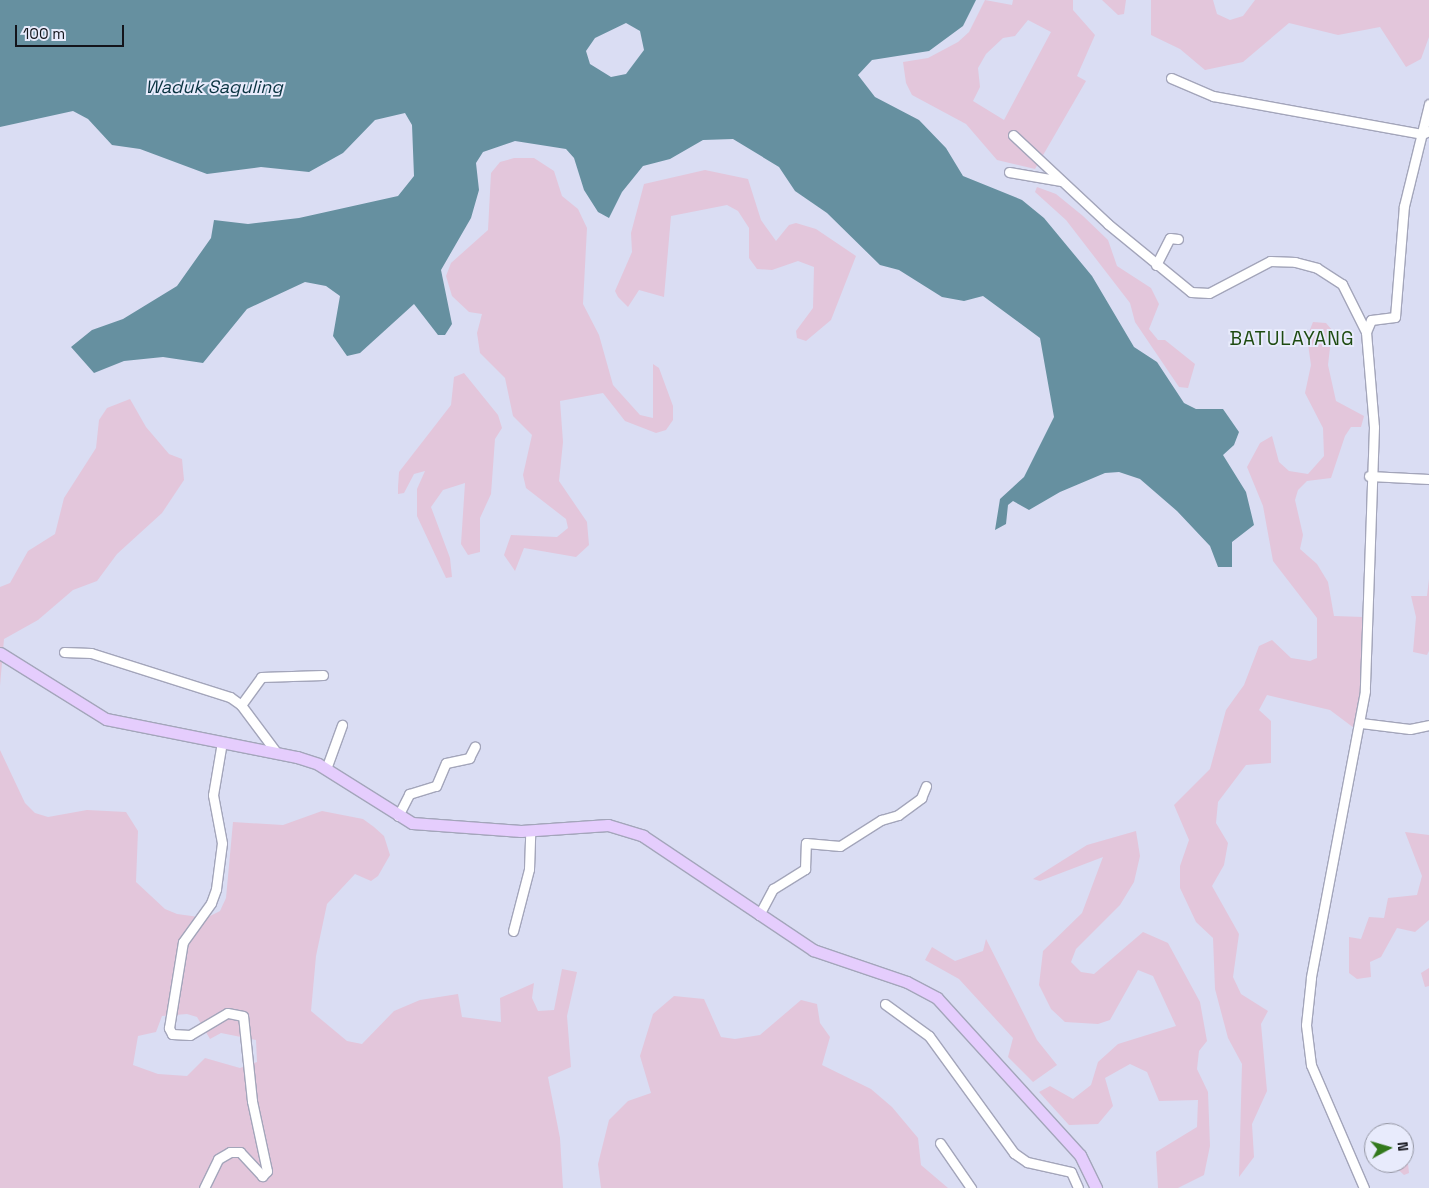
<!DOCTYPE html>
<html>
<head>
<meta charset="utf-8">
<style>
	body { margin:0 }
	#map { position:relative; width:1429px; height:1188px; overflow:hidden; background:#daddf3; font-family:"Space Grotesk",sans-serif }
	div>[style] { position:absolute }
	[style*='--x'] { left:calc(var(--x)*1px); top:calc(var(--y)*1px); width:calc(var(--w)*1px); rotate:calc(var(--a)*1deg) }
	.green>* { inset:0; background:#e3c6db }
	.water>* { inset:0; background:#6690a0 }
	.roads { filter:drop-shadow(1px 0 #a3a5ba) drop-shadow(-1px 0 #a3a5ba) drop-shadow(0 1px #a3a5ba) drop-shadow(0 -1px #a3a5ba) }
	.minor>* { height:9px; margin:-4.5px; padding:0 4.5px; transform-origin:4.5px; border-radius:4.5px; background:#fff }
	.major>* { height:11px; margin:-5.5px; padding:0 5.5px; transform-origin:5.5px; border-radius:5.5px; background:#e5cdfd }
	span { translate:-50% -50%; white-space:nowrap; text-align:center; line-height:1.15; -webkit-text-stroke:4px #e8ebfc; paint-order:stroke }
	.water-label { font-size:18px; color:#093340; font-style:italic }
	.quarter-label { font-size:19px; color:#1e4b11; letter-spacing:1px }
	.north { position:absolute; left:1364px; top:1123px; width:50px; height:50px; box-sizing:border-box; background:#e8ebfc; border:1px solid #9395a2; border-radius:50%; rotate:84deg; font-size:14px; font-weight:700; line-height:20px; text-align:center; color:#13141b }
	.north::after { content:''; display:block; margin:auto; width:18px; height:22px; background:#32791c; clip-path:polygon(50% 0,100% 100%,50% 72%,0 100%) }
	.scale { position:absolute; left:15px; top:25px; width:109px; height:22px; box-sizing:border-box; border:2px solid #13141b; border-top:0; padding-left:6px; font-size:15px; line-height:18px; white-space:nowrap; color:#13141b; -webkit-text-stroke:4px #e8ebfc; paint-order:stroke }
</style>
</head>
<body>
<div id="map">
	<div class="green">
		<div style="clip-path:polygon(evenodd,985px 0,1012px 5px,1013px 0,1073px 0,1073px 10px,1095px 35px,1077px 76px,1086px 81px,1035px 169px,997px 160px,966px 124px,912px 95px,906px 83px,903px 62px,928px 58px,958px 42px,969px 32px,985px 0,1028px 20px,1051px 32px,1004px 120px,973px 101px,980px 87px,978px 68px,986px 54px,1003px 38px,1015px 36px,1028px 20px)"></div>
		<div style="clip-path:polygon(1102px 0,1126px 0,1124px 14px,1118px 15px)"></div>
		<div style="clip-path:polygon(1151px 0,1213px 0,1217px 14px,1230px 20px,1243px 16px,1255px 0,1429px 0,1429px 37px,1421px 59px,1406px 67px,1380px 27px,1338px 35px,1289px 23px,1243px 62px,1205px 70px,1180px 49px,1151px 35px)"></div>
		<div style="clip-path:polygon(514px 158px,534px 158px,554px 171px,562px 196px,578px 209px,587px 228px,583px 304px,599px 335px,613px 385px,640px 415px,653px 418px,653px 364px,659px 368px,673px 406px,673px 420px,666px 430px,656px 433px,625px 421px,603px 393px,560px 401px,563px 442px,559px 481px,587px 522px,589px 545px,576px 557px,524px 548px,515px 571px,504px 555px,511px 535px,557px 537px,568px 528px,566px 519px,526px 488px,523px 475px,532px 435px,513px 416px,505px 378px,480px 353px,477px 333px,482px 314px,469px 312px,452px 296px,446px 276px,451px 263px,488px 230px,491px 173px,500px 162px)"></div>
		<div style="clip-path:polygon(705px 170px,748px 179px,761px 220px,776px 241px,789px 225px,796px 223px,816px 229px,856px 256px,831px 320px,806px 341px,797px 338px,796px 331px,813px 308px,814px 267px,798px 261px,772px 270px,757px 269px,749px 258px,749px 228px,738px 211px,727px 205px,671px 216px,664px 297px,639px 290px,628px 307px,618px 297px,615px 291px,632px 252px,631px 233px,644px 184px)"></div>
		<div style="clip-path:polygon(1037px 187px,1056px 194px,1083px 216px,1108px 240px,1117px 266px,1151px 288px,1159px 304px,1149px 329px,1158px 340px,1165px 340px,1195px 364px,1188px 388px,1179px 387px,1135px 322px,1130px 303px,1066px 220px,1035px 192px)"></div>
		<div style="clip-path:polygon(1313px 322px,1326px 323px,1332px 330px,1328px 365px,1336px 401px,1364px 416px,1361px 427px,1351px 427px,1345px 436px,1331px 478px,1307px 481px,1298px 490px,1295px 500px,1303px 535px,1300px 549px,1317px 564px,1328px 582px,1334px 616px,1363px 617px,1362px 680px,1354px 728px,1330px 710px,1267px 695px,1259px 710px,1271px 721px,1271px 763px,1246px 765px,1218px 802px,1216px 823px,1228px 843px,1224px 865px,1212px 886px,1239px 934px,1233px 977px,1241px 994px,1268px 1011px,1261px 1024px,1267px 1091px,1252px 1124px,1254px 1157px,1239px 1177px,1242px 1064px,1228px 1038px,1215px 989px,1213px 938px,1196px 922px,1180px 888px,1180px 866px,1189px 840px,1174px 805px,1210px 769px,1226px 710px,1244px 685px,1259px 646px,1272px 640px,1291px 658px,1310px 661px,1317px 658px,1317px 618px,1273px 561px,1263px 506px,1247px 467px,1260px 443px,1272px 436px,1279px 462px,1289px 471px,1308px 474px,1324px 456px,1323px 428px,1305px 393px,1311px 365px,1307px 337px)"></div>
		<div style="clip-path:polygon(464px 373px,498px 415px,502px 428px,495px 439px,491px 494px,480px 518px,480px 552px,468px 555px,461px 544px,465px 483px,443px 490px,431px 507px,450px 558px,452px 577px,446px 578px,417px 516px,417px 489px,425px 471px,414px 474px,404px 493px,398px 494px,398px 487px,399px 472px,451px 405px,454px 377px)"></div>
		<div style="clip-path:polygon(130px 399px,146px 427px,169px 454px,182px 459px,184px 480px,162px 513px,117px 554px,97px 581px,73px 590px,38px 620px,4px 639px,0 686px,0 587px,10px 583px,28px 551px,55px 534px,64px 498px,96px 448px,99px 420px,107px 408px)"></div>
		<div style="clip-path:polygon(1429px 579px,1429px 651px,1427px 655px,1413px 652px,1416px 617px,1411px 596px,1427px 596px)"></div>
		<div style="clip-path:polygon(evenodd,0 750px,25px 803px,35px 813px,48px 817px,87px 810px,126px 812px,138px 831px,136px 882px,165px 909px,177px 914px,206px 918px,220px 911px,226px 898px,233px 822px,283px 825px,322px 811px,363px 819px,374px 827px,384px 836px,390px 855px,378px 876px,371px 881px,355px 874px,327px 904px,316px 956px,311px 1011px,347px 1041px,362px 1044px,394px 1011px,420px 1000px,458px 994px,462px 1017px,501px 1022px,500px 998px,534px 983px,532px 998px,538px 1011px,554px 1010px,562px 969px,577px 972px,567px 1016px,571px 1067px,548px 1077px,560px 1138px,563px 1188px,0 1188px,0 750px,187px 1014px,197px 1017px,210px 1039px,221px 1033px,256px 1040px,257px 1062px,240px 1068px,205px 1058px,187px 1076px,158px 1074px,133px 1065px,138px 1036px,156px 1032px,162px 1016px,187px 1014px)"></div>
		<div style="clip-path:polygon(1136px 831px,1140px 856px,1134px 882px,1120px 905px,1076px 949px,1071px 962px,1081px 972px,1094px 974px,1143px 932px,1168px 943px,1200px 1002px,1207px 1041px,1199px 1051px,1197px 1069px,1208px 1092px,1210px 1146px,1204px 1175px,1178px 1188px,1158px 1188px,1156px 1152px,1197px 1127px,1198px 1100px,1159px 1101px,1147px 1072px,1130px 1064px,1105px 1078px,1113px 1106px,1098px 1124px,1069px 1125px,1039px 1092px,1050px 1086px,1073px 1099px,1091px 1085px,1098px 1062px,1118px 1044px,1176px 1026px,1153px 976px,1138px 970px,1110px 1020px,1098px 1024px,1065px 1022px,1051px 1009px,1039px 985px,1043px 951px,1082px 913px,1103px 857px,1040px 881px,1033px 879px,1087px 845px)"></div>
		<div style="clip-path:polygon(1405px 832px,1429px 835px,1429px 920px,1415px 932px,1397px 928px,1381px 957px,1370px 962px,1371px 977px,1357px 979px,1349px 973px,1349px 937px,1361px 939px,1369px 917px,1384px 918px,1388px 898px,1417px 895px,1422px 876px)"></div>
		<div style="clip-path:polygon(986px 939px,1037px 1040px,1057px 1065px,1033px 1082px,1008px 1057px,1013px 1038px,959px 979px,925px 960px,932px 947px,955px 961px,983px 951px)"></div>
		<div style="clip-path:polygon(1429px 968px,1429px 986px,1425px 987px,1421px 973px)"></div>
		<div style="clip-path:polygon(674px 996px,704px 999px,721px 1037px,735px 1039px,760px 1035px,801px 1000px,817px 1004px,820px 1023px,830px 1037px,822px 1065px,871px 1089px,892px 1107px,918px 1138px,921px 1165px,948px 1188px,601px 1188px,598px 1164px,609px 1120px,628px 1101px,651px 1093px,640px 1056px,653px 1014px)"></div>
		<div style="clip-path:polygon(1406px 1145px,1409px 1173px,1404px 1175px,1391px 1163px,1404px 1163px)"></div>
	</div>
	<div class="water">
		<div style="clip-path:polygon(evenodd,0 0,976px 0,963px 26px,929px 51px,872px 60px,858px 75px,875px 97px,919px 120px,946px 148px,963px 176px,1022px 200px,1044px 218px,1092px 276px,1134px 347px,1157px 362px,1184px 403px,1196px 409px,1223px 409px,1239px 432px,1234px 445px,1223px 455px,1246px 492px,1254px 525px,1232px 542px,1232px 567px,1218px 567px,1210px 546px,1177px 511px,1140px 479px,1119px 472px,1105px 473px,1060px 492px,1029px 510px,1013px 501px,1008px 505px,1006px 524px,995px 530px,1000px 499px,1024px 477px,1054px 417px,1040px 338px,983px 296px,964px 301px,942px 297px,899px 270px,880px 265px,827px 213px,795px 191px,779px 167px,733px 139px,703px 140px,670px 159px,643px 166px,622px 192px,609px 218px,598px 212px,584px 190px,574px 158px,566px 149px,515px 141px,483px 152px,476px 163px,479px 190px,471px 218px,441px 270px,452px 324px,445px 335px,438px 335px,414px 304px,360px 353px,347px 356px,333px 336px,340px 296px,326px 286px,305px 282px,247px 309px,203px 363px,163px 357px,124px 361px,94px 373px,71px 347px,92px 330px,123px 319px,177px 286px,211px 238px,214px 220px,248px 224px,299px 218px,398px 196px,414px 176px,412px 125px,405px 113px,375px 120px,343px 153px,309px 172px,261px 167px,207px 174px,140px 149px,112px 145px,88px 119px,73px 111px,0 127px,0 0,626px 23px,640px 31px,644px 50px,626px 74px,611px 77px,590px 64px,586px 51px,595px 38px,626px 23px)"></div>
	</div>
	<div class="roads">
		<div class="minor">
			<div style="--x:1171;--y:78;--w:46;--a:23.2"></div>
			<div style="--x:1213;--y:96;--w:212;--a:10.3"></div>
			<div style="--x:1422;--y:134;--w:8;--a:-23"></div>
			<div style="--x:1013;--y:135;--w:130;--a:43.1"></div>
			<div style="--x:1108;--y:224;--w:107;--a:39.3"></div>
			<div style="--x:1191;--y:292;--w:18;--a:3"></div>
			<div style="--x:1209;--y:293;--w:69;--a:-27.7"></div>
			<div style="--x:1270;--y:261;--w:25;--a:2"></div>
			<div style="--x:1295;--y:262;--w:23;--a:15"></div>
			<div style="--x:1317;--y:268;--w:30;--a:33"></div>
			<div style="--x:1342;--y:284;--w:54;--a:63.4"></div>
			<div style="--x:1366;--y:332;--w:95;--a:85.2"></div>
			<div style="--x:1374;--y:427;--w:264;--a:92"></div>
			<div style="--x:1365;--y:691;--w:292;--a:100.7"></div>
			<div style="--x:1311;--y:978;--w:47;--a:96.1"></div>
			<div style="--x:1306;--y:1025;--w:40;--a:82.9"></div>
			<div style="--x:1311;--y:1065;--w:134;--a:66.7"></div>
			<div style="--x:1009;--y:172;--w:53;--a:9.8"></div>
			<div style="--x:1156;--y:265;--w:30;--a:-63"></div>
			<div style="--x:1170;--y:238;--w:8;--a:7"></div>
			<div style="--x:1366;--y:332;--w:13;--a:-67"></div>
			<div style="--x:1371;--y:320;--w:24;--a:-7"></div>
			<div style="--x:1395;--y:317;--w:111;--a:-85.4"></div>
			<div style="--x:1404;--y:206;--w:105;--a:-76.2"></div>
			<div style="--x:1369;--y:476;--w:60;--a:2.9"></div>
			<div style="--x:64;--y:652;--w:27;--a:2"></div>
			<div style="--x:91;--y:653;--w:146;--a:17.6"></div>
			<div style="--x:230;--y:697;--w:14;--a:36"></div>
			<div style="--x:241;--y:705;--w:59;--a:53.3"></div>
			<div style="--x:241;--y:705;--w:34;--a:-54"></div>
			<div style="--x:261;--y:677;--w:62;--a:-1.8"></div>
			<div style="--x:1361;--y:723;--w:49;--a:7"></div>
			<div style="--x:1410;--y:729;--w:19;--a:-12"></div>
			<div style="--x:326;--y:769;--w:47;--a:-70"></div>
			<div style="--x:398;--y:816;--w:25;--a:-63"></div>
			<div style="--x:409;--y:794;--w:28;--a:-17"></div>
			<div style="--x:436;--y:786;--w:25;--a:-67"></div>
			<div style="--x:446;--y:763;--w:24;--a:-12"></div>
			<div style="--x:469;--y:758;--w:13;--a:-63"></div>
			<div style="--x:759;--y:915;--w:30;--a:-62"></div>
			<div style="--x:773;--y:889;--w:38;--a:-32"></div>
			<div style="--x:805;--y:869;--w:26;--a:-88"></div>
			<div style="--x:806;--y:843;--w:34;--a:5"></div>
			<div style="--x:840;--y:846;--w:49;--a:-32.4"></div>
			<div style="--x:881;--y:820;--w:18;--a:-16"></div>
			<div style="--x:898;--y:815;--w:29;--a:-36"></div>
			<div style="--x:921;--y:798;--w:13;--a:-67"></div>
			<div style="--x:513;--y:931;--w:64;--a:-75.5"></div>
			<div style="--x:529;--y:869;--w:38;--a:-88"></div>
			<div style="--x:885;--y:1004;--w:54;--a:36"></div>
			<div style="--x:929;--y:1036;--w:145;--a:54"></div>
			<div style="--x:1014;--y:1153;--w:16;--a:35"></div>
			<div style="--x:1027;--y:1162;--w:45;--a:12.8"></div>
			<div style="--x:1071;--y:1172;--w:17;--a:66"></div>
			<div style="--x:940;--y:1143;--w:55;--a:55.4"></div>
			<div style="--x:204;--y:1188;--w:32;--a:-64"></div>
			<div style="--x:218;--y:1159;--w:14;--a:-30"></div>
			<div style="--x:230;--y:1152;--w:10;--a:0"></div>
			<div style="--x:240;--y:1152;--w:33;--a:47"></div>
			<div style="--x:262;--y:1176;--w:7;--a:-45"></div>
			<div style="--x:267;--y:1171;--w:72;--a:-102.1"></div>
			<div style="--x:252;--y:1101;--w:85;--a:-96"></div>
			<div style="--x:243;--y:1016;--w:16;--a:-169"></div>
			<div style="--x:227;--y:1013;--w:43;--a:149.3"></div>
			<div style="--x:190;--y:1035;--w:18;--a:-177"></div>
			<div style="--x:172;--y:1034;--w:7;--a:-117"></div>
			<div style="--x:169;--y:1028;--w:87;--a:-80.8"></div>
			<div style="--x:183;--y:942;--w:48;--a:-54.3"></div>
			<div style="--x:211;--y:903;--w:15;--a:-70"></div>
			<div style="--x:216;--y:889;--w:46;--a:-82.6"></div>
			<div style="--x:222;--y:843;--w:49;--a:-100.6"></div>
			<div style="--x:213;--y:795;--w:54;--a:-80.4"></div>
		</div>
		<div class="major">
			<div style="--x:0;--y:653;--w:125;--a:31.9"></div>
			<div style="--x:106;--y:719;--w:195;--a:11.3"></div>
			<div style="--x:297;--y:757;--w:22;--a:18"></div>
			<div style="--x:318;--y:764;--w:111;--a:32.1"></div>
			<div style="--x:412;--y:823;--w:109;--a:4.2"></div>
			<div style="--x:521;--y:831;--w:87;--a:-3.9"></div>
			<div style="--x:608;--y:825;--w:37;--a:17"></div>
			<div style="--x:643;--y:836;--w:205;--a:33.8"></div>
			<div style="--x:813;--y:950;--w:99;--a:18.8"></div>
			<div style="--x:907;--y:982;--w:34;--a:28"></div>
			<div style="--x:937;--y:998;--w:212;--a:47.7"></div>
			<div style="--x:1080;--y:1155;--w:37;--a:64"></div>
		</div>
	</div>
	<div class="water-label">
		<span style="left:214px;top:87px">Waduk Saguling</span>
	</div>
	<div class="quarter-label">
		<span style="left:1292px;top:339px">BATULAYANG</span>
	</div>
	<div class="north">N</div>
	<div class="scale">100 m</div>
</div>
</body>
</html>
